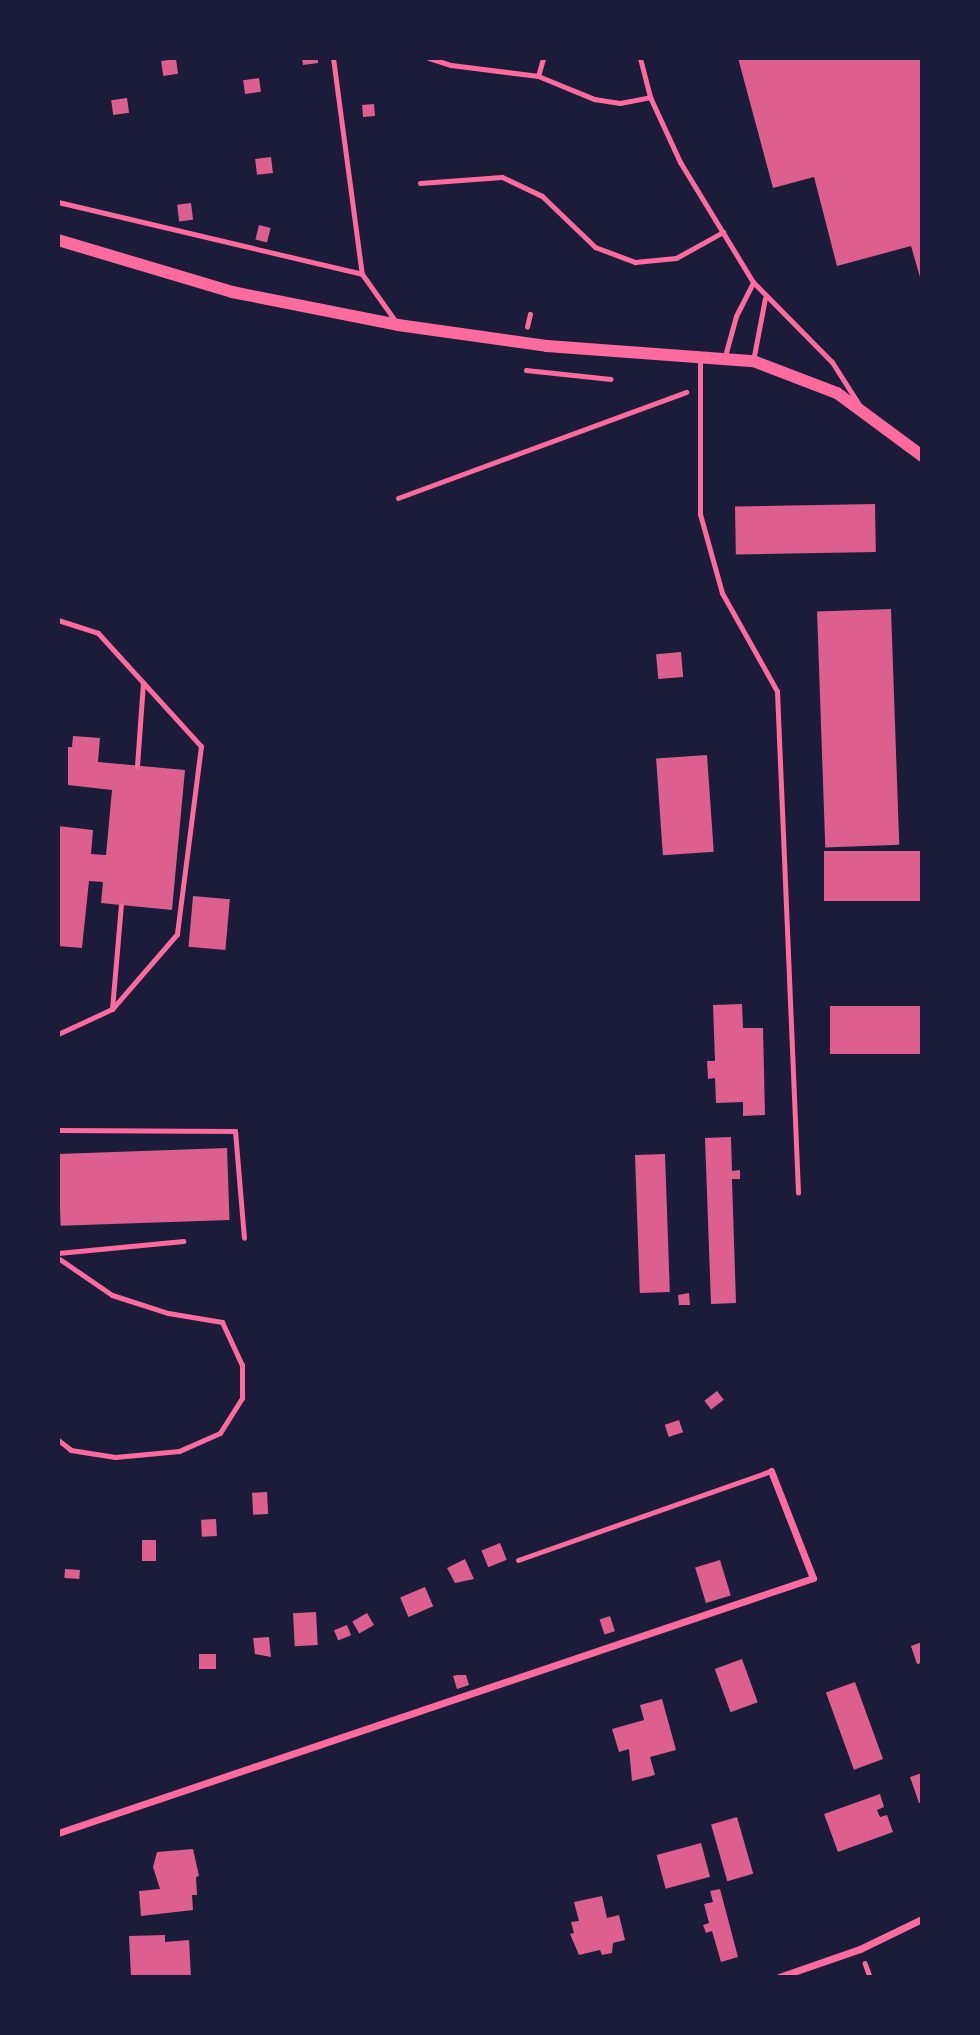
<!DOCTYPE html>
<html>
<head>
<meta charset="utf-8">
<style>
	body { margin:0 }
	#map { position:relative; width:980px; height:2035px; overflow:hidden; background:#1b1b3a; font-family:Helvetica,sans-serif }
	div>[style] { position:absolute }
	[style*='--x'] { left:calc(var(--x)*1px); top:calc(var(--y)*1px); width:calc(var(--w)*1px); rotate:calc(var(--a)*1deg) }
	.building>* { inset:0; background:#dd5f8e; transform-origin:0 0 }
	.path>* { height:4.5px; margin:-2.25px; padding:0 2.25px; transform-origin:2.25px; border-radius:2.25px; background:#ff6b9d }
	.service>* { height:5px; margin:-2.5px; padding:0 2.5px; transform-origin:2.5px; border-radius:2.5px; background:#ff6b9d }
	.minor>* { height:7px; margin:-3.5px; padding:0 3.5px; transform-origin:3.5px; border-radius:3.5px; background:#ff6b9d }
	.tertiary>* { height:12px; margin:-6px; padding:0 6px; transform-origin:6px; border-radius:6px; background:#ff6b9d }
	span { translate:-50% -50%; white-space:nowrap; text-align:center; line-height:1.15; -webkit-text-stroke:5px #1b1b3a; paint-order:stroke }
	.frame { position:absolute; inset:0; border:60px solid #1b1b3a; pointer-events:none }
</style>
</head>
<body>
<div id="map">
	<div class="building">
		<div style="clip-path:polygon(302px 58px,318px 58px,318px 63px,303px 65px)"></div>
		<div style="clip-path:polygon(738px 58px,922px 58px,922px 284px,911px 246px,837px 266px,814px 177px,773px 188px)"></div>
		<div style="left:176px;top:59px;width:15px;height:15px;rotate:82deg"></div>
		<div style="left:259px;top:78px;width:14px;height:16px;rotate:82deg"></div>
		<div style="left:127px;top:98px;width:15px;height:16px;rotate:82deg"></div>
		<div style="left:374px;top:104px;width:12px;height:12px;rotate:85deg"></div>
		<div style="left:271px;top:157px;width:16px;height:16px;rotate:83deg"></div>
		<div style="left:191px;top:203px;width:17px;height:14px;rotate:83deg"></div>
		<div style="left:259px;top:225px;width:12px;height:15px;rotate:14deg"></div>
		<div style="left:875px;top:504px;width:48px;height:140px;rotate:89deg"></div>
		<div style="left:891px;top:609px;width:236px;height:74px;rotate:88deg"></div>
		<div style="left:681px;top:652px;width:25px;height:25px;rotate:85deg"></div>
		<div style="clip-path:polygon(73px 736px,100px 738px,98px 762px,185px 770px,172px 910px,101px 903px,103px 882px,89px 881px,82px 948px,58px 946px,58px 826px,93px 830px,91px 854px,106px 855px,112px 790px,68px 785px,68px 747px,72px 747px)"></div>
		<div style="left:707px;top:755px;width:97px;height:51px;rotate:86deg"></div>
		<div style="left:922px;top:851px;width:50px;height:98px;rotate:90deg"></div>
		<div style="left:193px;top:896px;width:37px;height:51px;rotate:5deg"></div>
		<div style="clip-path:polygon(742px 1004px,743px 1028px,763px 1028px,765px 1115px,743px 1116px,743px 1102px,716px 1103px,715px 1078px,708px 1079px,707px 1061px,715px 1061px,713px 1005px)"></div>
		<div style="left:922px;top:1006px;width:48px;height:92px;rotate:90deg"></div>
		<div style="clip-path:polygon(731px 1137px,732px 1171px,740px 1170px,740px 1179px,732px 1179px,736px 1303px,711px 1304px,705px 1138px)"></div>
		<div style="left:227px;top:1148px;width:72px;height:169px;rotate:88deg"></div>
		<div style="left:665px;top:1154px;width:138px;height:30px;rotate:88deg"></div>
		<div style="clip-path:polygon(689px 1293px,690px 1305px,679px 1305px,678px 1295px)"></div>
		<div style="left:717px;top:1391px;width:11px;height:16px;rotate:52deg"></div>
		<div style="left:679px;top:1420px;width:13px;height:15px;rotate:72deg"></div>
		<div style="left:267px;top:1492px;width:22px;height:15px;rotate:87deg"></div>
		<div style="left:216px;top:1519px;width:17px;height:15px;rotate:87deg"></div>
		<div style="left:142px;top:1540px;width:14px;height:21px"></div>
		<div style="left:500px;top:1543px;width:18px;height:20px;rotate:68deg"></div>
		<div style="clip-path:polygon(465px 1559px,474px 1579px,455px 1583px,447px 1568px)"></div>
		<div style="left:720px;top:1560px;width:37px;height:26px;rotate:73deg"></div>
		<div style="left:65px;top:1569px;width:15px;height:9px;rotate:4deg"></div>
		<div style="left:425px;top:1587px;width:21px;height:27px;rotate:67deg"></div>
		<div style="left:316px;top:1612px;width:33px;height:23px;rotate:87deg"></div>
		<div style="left:367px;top:1613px;width:14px;height:17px;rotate:60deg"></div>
		<div style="left:610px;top:1616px;width:16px;height:11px;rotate:72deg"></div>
		<div style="left:347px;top:1625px;width:11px;height:14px;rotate:68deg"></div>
		<div style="clip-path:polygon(269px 1637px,271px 1657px,255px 1654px,253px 1638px)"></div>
		<div style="clip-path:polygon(922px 1642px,922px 1663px,917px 1664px,911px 1646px)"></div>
		<div style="left:199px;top:1654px;width:17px;height:15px"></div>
		<div style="left:742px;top:1659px;width:46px;height:29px;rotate:70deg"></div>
		<div style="clip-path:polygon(457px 1675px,466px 1675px,469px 1685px,457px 1689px,453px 1676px)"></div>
		<div style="left:855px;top:1682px;width:82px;height:31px;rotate:70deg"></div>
		<div style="clip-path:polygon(662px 1699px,676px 1750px,650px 1757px,655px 1775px,632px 1781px,629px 1749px,619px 1752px,612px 1729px,644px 1720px,640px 1705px)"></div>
		<div style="clip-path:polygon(922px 1773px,922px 1802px,919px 1803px,910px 1777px)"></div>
		<div style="clip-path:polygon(880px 1794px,884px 1807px,877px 1810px,880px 1817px,887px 1815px,893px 1832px,838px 1852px,824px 1814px)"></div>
		<div style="left:737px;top:1817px;width:59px;height:27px;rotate:74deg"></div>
		<div style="left:701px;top:1843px;width:35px;height:46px;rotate:75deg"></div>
		<div style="clip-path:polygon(193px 1849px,199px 1876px,196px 1877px,197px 1895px,192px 1895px,193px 1910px,141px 1916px,139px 1891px,160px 1889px,153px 1867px,157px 1852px)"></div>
		<div style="clip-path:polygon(720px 1889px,738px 1957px,721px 1962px,712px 1931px,706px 1933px,703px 1925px,709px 1923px,704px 1904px,713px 1902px,710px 1891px)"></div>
		<div style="clip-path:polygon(602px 1896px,607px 1918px,619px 1915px,625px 1940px,613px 1943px,612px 1953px,602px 1955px,600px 1950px,579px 1955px,570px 1934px,574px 1933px,571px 1922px,579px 1921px,574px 1902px)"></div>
		<div style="clip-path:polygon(165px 1935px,165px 1942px,189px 1940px,191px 1977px,131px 1977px,129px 1936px)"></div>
	</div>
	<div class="path">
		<div style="--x:527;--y:327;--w:13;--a:-77"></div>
		<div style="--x:526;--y:370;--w:85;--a:6"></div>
		<div style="--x:398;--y:498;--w:307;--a:-20.2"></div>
		<div style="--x:865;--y:1963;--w:15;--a:70"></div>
	</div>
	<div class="service">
		<div style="--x:333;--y:58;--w:218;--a:82.4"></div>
		<div style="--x:429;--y:58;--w:23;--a:18"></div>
		<div style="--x:451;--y:65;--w:88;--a:7.2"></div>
		<div style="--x:538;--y:76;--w:61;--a:22.3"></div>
		<div style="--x:594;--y:99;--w:26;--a:9"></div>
		<div style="--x:620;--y:103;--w:31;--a:-11"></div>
		<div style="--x:640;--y:58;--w:40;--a:75.6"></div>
		<div style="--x:650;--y:97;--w:72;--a:65.2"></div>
		<div style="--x:680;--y:162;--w:140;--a:58.7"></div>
		<div style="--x:753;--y:282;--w:112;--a:45.4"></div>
		<div style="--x:832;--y:362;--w:49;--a:57.6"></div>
		<div style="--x:538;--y:76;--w:19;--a:-74"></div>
		<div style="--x:420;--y:183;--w:82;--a:-4.2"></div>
		<div style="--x:502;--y:177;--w:44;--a:25.4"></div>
		<div style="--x:542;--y:196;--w:74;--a:43.9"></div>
		<div style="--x:595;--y:247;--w:43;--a:20.6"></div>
		<div style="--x:635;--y:262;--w:41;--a:-5.6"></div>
		<div style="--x:676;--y:258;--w:54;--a:-29"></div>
		<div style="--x:58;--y:202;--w:312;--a:13.3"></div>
		<div style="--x:362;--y:274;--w:59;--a:54.7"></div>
		<div style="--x:725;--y:356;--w:41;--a:-74.6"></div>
		<div style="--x:736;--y:316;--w:38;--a:-63"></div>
		<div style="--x:700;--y:358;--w:156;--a:90"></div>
		<div style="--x:700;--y:514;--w:82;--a:74.4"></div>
		<div style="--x:722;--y:593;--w:112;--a:60.7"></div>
		<div style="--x:777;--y:691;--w:502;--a:87.6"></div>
		<div style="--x:753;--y:361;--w:64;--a:-79.2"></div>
		<div style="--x:58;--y:620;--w:42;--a:18"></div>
		<div style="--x:98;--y:633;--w:153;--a:47.7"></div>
		<div style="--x:201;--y:746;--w:190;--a:97.3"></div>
		<div style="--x:177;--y:934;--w:99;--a:130.9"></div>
		<div style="--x:137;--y:766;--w:84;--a:-85.9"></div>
		<div style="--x:58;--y:1034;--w:60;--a:-24.8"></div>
		<div style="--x:112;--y:1009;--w:104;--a:-85.1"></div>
		<div style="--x:58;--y:1130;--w:177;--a:0.3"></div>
		<div style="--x:235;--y:1131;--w:107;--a:85.2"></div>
		<div style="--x:58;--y:1253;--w:126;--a:-5.5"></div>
		<div style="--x:58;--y:1258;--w:65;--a:34.4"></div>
		<div style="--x:112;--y:1295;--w:59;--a:17.8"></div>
		<div style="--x:168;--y:1313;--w:55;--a:9.5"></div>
		<div style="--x:222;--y:1322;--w:47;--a:65.1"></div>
		<div style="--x:242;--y:1365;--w:33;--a:90"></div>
		<div style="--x:242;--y:1398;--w:41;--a:122.2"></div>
		<div style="--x:220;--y:1433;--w:45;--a:156.3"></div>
		<div style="--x:179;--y:1451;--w:64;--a:174.6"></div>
		<div style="--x:115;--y:1457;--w:45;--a:-171"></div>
		<div style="--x:71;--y:1450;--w:16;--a:-142"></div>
		<div style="--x:518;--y:1560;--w:268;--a:-19.4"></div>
	</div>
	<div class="minor">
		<div style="--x:58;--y:1833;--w:797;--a:-18.66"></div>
		<div style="--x:813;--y:1578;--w:115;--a:-111.4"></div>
		<div style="--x:779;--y:1977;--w:86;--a:-19.1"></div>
		<div style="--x:860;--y:1949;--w:69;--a:-25.8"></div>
	</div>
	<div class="tertiary">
		<div style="--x:58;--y:240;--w:182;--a:16.6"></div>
		<div style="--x:232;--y:292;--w:169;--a:11.2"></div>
		<div style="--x:398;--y:325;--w:150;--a:8"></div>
		<div style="--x:547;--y:346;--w:207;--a:4.2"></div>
		<div style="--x:753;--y:361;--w:90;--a:20.9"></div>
		<div style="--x:837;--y:393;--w:106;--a:36.5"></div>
	</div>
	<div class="frame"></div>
</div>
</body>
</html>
